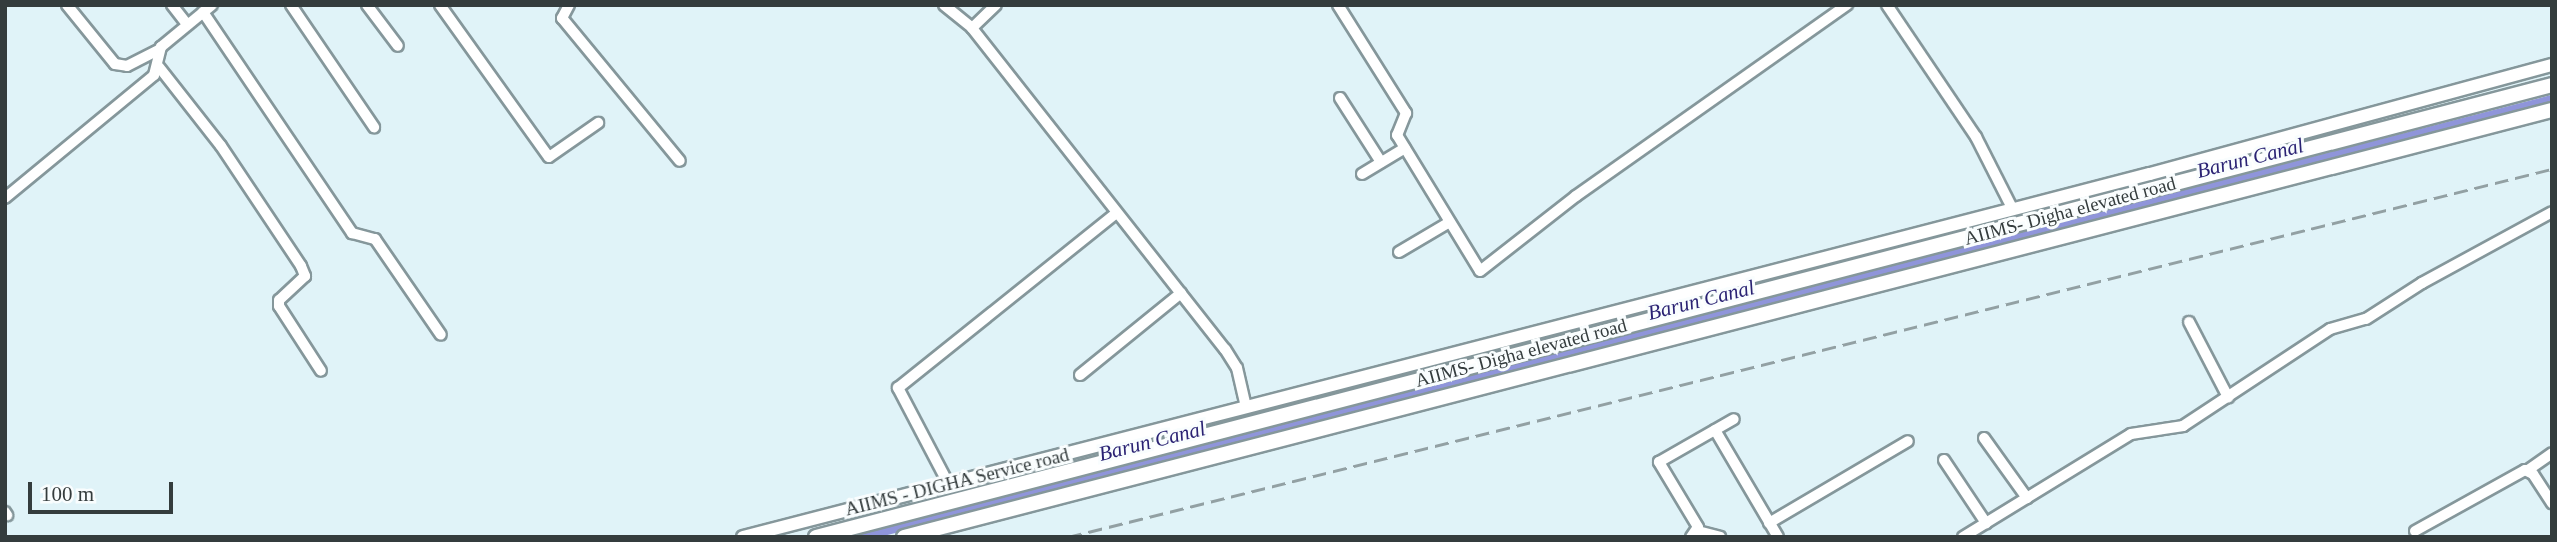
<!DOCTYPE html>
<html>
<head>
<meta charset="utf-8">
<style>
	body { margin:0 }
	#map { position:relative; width:2557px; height:542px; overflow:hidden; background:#e0f3f8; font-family:"Times New Roman",serif }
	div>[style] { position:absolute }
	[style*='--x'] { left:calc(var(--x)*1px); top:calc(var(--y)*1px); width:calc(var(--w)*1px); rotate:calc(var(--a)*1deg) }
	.canal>* { height:10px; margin:-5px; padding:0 5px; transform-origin:5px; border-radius:5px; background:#8f95da }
	.roads { filter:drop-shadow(2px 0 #85979b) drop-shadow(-2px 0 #85979b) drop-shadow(0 2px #85979b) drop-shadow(0 -2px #85979b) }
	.minor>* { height:10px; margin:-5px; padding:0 5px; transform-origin:5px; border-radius:5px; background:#fff }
	.major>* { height:12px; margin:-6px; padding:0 6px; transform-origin:6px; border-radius:6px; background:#fff }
	.highway>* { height:14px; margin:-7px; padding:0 7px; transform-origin:7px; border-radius:7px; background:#fff }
	.rail>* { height:2.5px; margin-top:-1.25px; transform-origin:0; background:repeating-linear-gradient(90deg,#92a0a3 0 14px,transparent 0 21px) }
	span { translate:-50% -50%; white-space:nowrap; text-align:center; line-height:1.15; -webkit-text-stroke:6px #f9fdfe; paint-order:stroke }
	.street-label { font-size:19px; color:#343c3d }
	.water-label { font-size:21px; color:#2a2273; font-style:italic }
	.frame { position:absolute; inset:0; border:7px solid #343c3d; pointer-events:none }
	.scale { position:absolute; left:28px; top:482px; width:145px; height:32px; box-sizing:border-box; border:4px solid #343c3d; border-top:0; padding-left:9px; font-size:21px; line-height:24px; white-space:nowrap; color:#343c3d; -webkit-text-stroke:5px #f9fdfe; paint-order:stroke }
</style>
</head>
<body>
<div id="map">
	<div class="canal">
		<div style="--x:860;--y:537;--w:1748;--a:-14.48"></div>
	</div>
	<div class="roads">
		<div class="minor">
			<div style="--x:67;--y:5;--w:76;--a:50.9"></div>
			<div style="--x:115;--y:64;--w:12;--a:9"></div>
			<div style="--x:127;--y:66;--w:36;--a:-27"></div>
			<div style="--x:172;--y:5;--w:24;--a:52"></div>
			<div style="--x:291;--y:5;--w:148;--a:55.8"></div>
			<div style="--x:367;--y:5;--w:51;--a:52.9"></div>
			<div style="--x:440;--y:5;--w:187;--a:54.4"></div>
			<div style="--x:549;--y:157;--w:60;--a:-34.8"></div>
			<div style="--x:569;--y:5;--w:15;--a:118"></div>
			<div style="--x:562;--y:18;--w:185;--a:50.5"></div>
			<div style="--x:944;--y:5;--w:36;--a:39"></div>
			<div style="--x:972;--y:28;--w:33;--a:-44"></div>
			<div style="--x:1338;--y:5;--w:128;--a:57.8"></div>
			<div style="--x:1406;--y:113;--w:24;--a:112"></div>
			<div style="--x:1397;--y:135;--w:159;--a:58.6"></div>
			<div style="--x:1480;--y:271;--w:122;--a:-38"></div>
			<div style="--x:1576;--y:196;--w:332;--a:-35.2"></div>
			<div style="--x:1887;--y:5;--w:159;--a:56"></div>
			<div style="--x:1976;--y:137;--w:80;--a:63.1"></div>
			<div style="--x:203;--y:12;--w:267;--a:56"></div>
			<div style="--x:352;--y:233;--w:24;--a:15"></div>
			<div style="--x:375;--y:239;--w:116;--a:55.5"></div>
			<div style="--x:972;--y:28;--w:409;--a:51.8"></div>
			<div style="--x:1225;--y:349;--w:22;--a:58"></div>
			<div style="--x:1237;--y:368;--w:39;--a:77"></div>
			<div style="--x:159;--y:67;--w:100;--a:51.9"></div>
			<div style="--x:221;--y:146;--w:144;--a:56.3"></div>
			<div style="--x:301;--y:266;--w:11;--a:68"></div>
			<div style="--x:305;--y:276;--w:35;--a:137"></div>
			<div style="--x:279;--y:300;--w:6;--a:90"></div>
			<div style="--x:279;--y:306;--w:77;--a:57.1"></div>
			<div style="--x:1340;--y:98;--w:76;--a:57.4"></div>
			<div style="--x:1362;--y:174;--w:50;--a:-31.2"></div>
			<div style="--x:5;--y:198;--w:193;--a:-39.5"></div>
			<div style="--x:154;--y:75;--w:29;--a:-76"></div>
			<div style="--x:161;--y:47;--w:66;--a:-39.5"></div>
			<div style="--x:1399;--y:252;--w:57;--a:-30.6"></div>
			<div style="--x:2189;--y:322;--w:85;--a:62.5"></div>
			<div style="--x:1080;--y:375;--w:130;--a:-39.1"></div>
			<div style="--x:1715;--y:430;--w:124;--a:59.5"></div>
			<div style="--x:1984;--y:438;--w:74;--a:54.4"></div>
			<div style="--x:1944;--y:460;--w:76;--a:56.3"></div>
			<div style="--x:2528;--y:470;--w:29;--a:-35"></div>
			<div style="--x:949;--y:485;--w:110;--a:-117.7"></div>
			<div style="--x:898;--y:388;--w:278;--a:-38.7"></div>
			<div style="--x:5;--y:512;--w:4;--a:56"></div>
			<div style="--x:1769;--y:523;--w:161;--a:-30.5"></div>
			<div style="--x:1698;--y:531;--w:23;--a:15"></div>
			<div style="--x:2415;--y:531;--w:126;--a:-29"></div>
			<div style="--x:2525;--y:470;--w:9;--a:27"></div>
			<div style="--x:2533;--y:474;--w:35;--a:57"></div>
			<div style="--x:1691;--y:537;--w:12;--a:-55"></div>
			<div style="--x:1698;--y:527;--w:76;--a:-121"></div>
			<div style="--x:1659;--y:462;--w:86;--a:-29.8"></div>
			<div style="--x:1963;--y:537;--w:197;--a:-31.5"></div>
			<div style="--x:2131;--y:434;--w:53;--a:-8.7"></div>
			<div style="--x:2183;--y:426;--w:176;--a:-33.4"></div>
			<div style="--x:2330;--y:329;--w:37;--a:-16"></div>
			<div style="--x:2366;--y:319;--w:67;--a:-32.7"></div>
			<div style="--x:2422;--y:283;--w:148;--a:-28.6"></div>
		</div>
		<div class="major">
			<div style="--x:743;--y:537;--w:1453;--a:-14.47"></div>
			<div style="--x:2150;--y:174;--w:417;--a:-15.2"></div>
		</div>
		<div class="highway">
			<div style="--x:816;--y:537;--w:1794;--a:-14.59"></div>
			<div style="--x:904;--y:537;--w:1702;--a:-14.53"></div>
		</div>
	</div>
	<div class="rail">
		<div style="--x:1068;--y:537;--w:1529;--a:-13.93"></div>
	</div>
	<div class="street-label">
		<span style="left:2070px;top:211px;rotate:-15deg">AIIMS- Digha elevated road</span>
		<span style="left:1521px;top:353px;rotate:-15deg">AIIMS- Digha elevated road</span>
		<span style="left:957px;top:482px;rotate:-14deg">AIIMS - DIGHA Service road</span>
	</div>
	<div class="water-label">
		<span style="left:2250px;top:158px;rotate:-14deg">Barun Canal</span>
		<span style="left:1701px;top:300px;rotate:-14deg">Barun Canal</span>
		<span style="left:1152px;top:441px;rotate:-14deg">Barun Canal</span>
	</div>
	<div class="frame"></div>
	<div class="scale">100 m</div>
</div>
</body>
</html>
